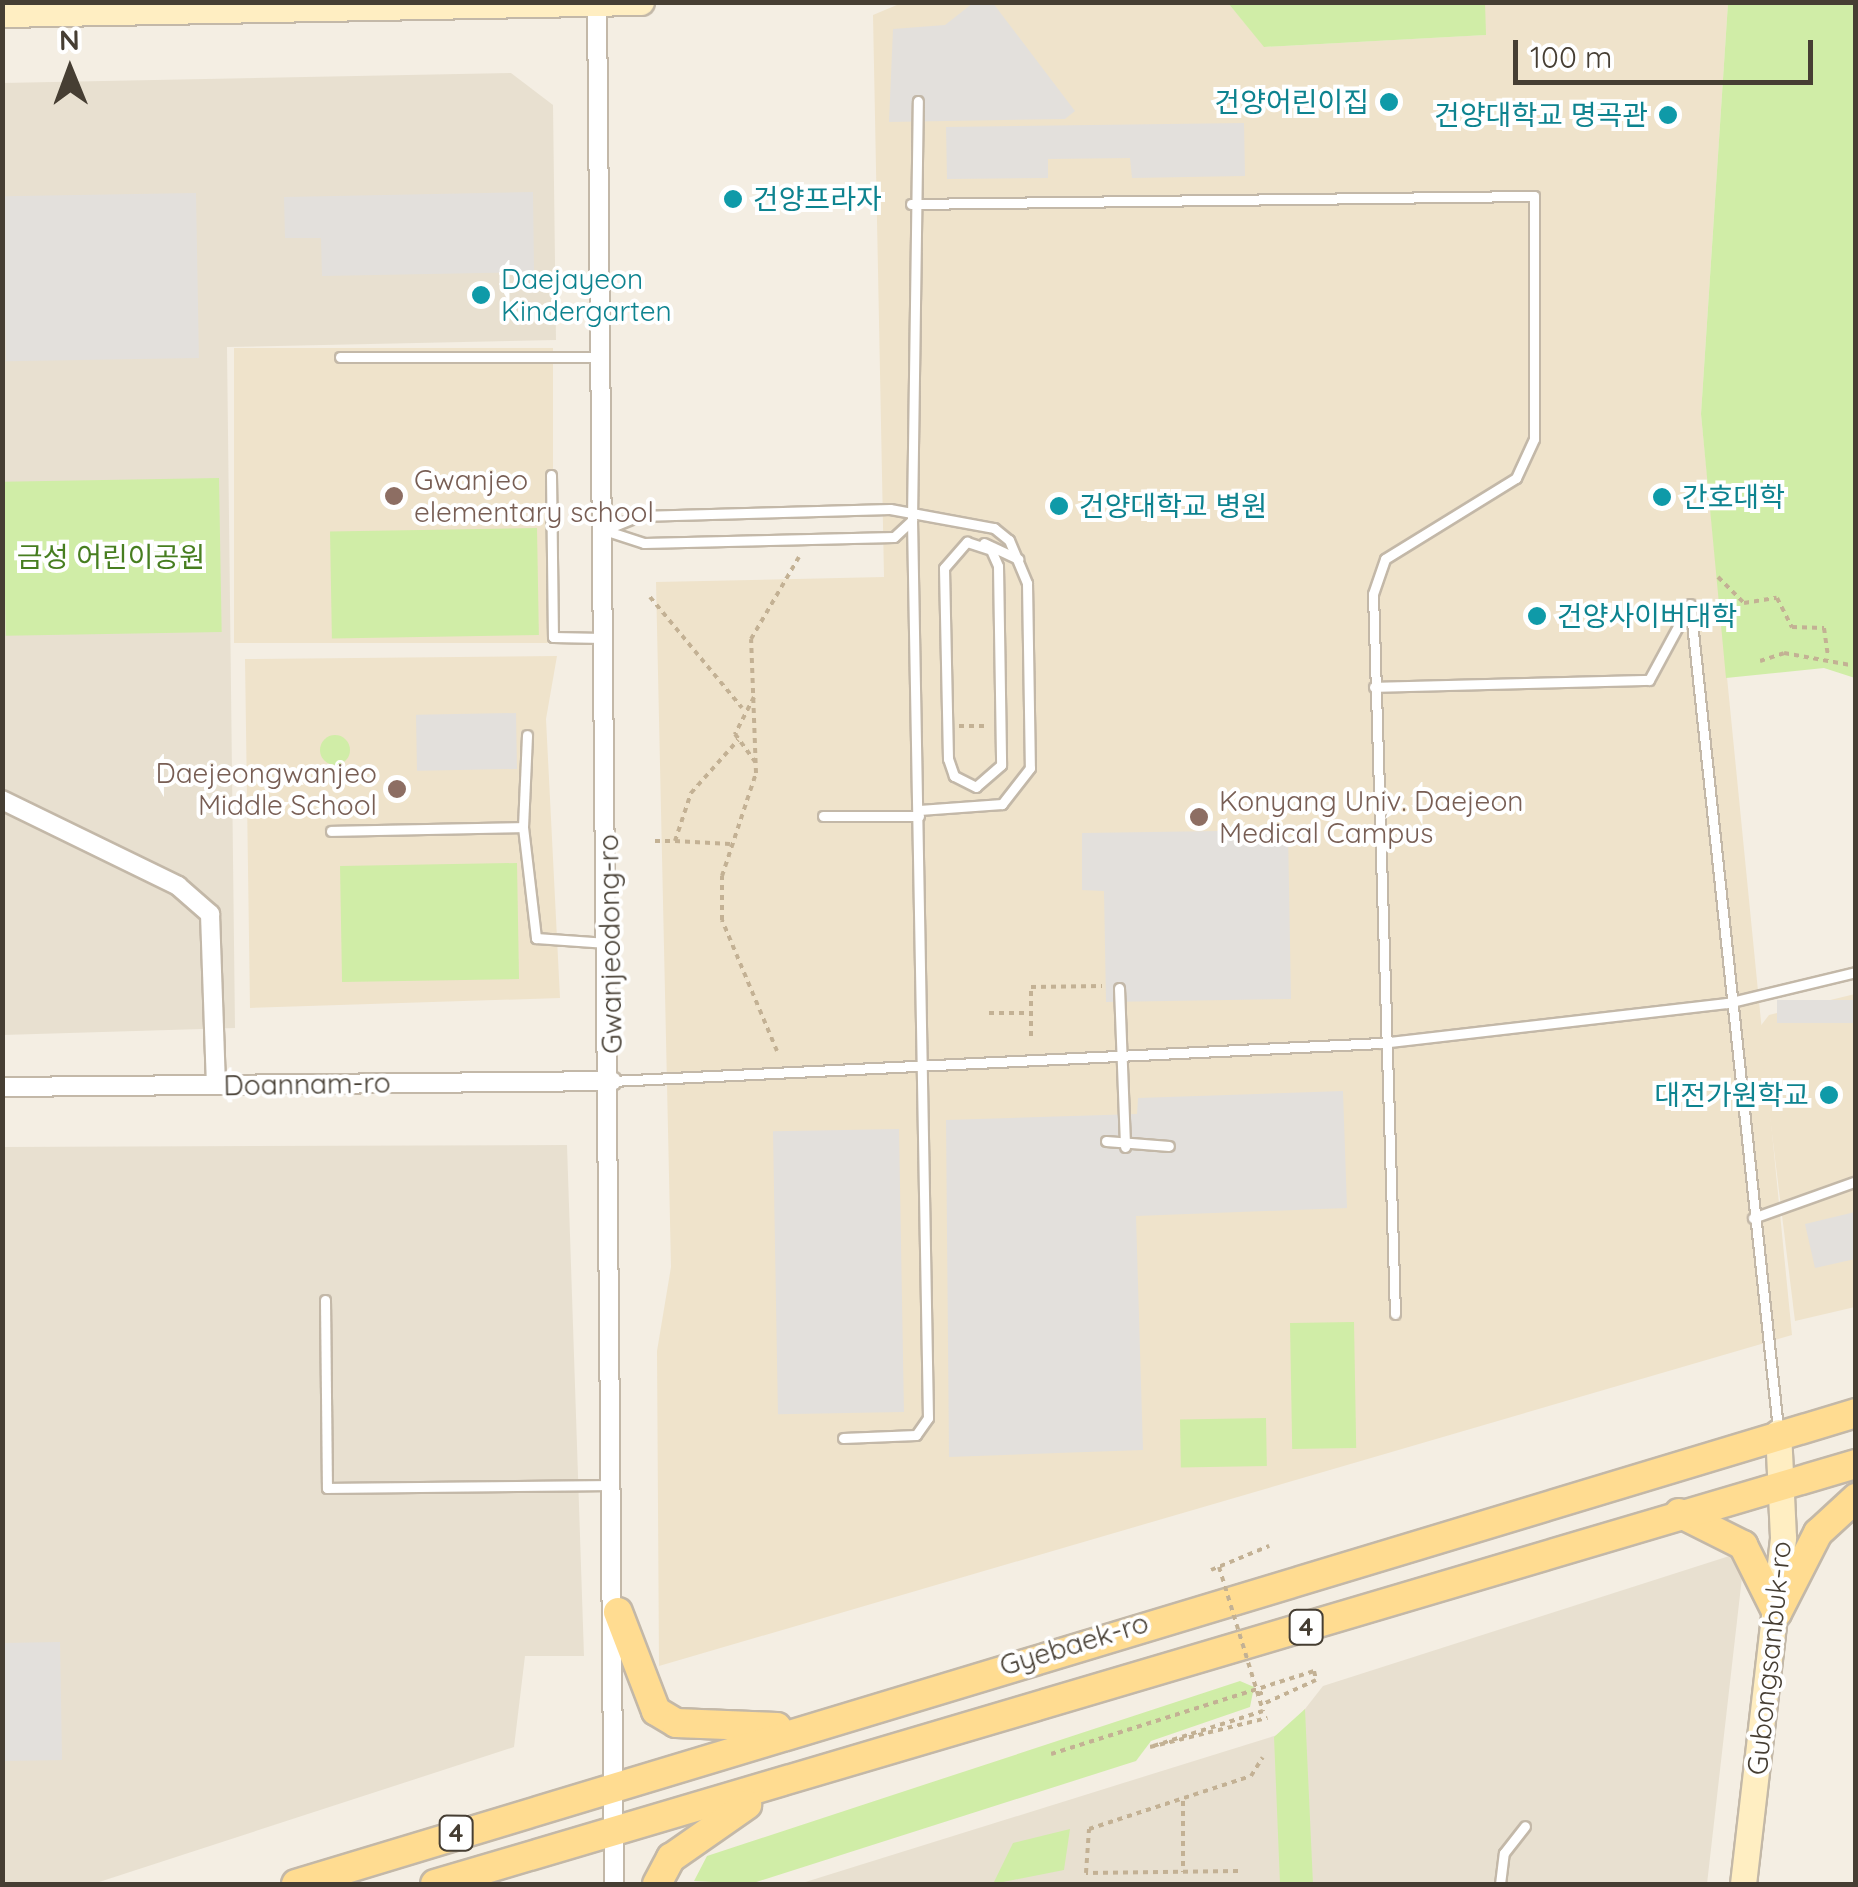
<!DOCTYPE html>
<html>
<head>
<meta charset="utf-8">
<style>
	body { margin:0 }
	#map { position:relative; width:1858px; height:1887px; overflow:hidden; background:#f4eee3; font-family:Quicksand,"Noto Sans KR",sans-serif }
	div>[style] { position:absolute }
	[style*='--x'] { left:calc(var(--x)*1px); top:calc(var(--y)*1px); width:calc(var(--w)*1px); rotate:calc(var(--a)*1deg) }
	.residential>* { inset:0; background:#e8e0d0 }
	.education>* { inset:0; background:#efe3cb; transform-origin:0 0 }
	.green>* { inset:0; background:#d0eda7; transform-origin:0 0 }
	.round { border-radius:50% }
	.parking>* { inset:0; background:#e3e0dc; transform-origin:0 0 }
	.path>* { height:4px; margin-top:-2px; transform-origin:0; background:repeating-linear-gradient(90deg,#c3b194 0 5px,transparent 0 10px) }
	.roads { filter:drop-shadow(2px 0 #c3b8a8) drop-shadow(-2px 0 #c3b8a8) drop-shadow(0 2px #c3b8a8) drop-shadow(0 -2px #c3b8a8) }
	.lane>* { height:9px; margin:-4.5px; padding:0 4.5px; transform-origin:4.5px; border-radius:4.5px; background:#fff }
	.street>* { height:18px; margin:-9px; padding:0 9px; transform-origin:9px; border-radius:9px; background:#fff }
	.secondary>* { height:25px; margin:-12.5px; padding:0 12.5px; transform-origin:12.5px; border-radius:12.5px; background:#ffeec2 }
	.primary>* { height:28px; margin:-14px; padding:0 14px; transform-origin:14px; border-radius:14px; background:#ffdc91 }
	.path-bridge>* { height:4px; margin-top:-2px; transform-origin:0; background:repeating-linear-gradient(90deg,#c3b194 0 5px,transparent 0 10px) }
	.dots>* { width:28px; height:28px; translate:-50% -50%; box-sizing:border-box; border:5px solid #fff; border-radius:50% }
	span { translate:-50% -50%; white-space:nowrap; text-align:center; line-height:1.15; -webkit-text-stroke:8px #fff; paint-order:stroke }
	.shield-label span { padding:2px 8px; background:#fff; border:2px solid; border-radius:8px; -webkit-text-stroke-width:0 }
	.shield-label { font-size:25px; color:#463e33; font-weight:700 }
	.culture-label { font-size:28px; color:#0d838f }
	.right { translate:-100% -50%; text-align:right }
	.left { translate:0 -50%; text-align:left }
	.education-label { font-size:28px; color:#785e54 }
	.park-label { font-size:28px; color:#477e20 }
	.street-label { font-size:28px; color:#463e33 }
	.frame { position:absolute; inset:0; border:5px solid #463e33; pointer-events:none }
	.north { position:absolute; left:20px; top:20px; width:100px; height:100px; -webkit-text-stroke:8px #fff; paint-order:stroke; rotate:359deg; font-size:28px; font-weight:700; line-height:40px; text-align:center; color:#463e33 }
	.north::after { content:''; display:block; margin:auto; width:35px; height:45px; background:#463e33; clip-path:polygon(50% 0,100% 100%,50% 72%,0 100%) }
	.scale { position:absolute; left:1513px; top:40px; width:300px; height:45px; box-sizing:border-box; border:5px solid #463e33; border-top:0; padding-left:12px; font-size:30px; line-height:35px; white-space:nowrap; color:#463e33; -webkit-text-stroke:8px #fff; paint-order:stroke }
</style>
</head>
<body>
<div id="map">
	<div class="residential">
		<div style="clip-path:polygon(511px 73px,553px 105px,556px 340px,227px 347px,235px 1028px,3px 1035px,2px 83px)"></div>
		<div style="clip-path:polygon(567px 1145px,584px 1656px,525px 1656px,514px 1747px,93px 1884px,3px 1884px,2px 1147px)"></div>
		<div style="clip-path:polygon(1745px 1551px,1707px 1884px,799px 1884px,1287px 1732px,1323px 1686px)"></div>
	</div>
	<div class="education">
		<div style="clip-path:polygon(904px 2px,1228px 3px,1265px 47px,1485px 35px,1485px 3px,1728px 3px,1701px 414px,1792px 1335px,659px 1666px,657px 1351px,671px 1267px,656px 582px,884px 577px,873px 15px)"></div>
		<div style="left:553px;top:348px;width:295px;height:319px;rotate:90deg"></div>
		<div style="clip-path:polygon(557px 656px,546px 719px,560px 998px,250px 1008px,245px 659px)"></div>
		<div style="clip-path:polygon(1855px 994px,1855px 1307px,1795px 1321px,1759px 1028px,1769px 1015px)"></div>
	</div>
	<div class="green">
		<div style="clip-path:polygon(1228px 3px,1485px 3px,1486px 35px,1264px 47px)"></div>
		<div style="clip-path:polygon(1728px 3px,1855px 3px,1855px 678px,1824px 668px,1726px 678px,1701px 414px)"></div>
		<div style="left:219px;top:478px;width:154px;height:216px;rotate:89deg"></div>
		<div style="left:537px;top:528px;width:107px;height:207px;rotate:89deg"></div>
		<div class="round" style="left:320px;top:735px;width:30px;height:30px"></div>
		<div style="left:517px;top:863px;width:116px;height:177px;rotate:89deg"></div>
		<div style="left:1354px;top:1322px;width:126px;height:64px;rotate:89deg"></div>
		<div style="left:1266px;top:1418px;width:48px;height:86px;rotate:89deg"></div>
		<div style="clip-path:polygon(1240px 1681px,1254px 1687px,1250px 1707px,1151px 1741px,1136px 1761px,750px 1884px,694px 1881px,707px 1856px)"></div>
		<div style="clip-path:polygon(1305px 1709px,1313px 1884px,1280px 1884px,1274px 1737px)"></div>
		<div style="clip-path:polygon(1070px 1829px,1064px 1870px,993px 1884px,1013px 1843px)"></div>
	</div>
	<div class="parking">
		<div style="clip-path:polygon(973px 3px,993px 3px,1075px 111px,1065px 119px,889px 122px,893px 29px,945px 25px)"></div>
		<div style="clip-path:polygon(1244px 123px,1245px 176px,1132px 178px,1130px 158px,1048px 159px,1048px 178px,947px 179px,946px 127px)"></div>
		<div style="clip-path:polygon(533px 192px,534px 272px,322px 276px,321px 238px,285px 238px,284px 197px)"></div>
		<div style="left:196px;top:193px;width:165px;height:193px;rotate:89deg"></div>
		<div style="left:516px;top:713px;width:56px;height:100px;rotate:89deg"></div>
		<div style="clip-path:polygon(1288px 830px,1291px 999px,1106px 1002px,1104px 891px,1082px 890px,1082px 833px)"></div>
		<div style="left:1855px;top:1000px;width:23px;height:78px;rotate:90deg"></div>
		<div style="clip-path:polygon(1343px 1091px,1347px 1208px,1136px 1216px,1143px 1450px,949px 1457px,946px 1120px,1137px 1114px,1138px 1098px)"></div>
		<div style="left:899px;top:1129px;width:283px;height:126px;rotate:89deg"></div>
		<div style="clip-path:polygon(1855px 1212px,1855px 1259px,1815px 1268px,1805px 1224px)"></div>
		<div style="left:60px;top:1642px;width:118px;height:57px;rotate:89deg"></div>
	</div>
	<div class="path">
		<div style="--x:1718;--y:577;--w:37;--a:45"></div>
		<div style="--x:1744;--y:603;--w:33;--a:-9"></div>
		<div style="--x:1777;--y:598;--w:33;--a:63"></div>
		<div style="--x:1792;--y:627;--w:32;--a:2"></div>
		<div style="--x:1824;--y:628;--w:28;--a:82"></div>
		<div style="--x:650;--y:597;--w:144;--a:50.3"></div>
		<div style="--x:1760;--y:661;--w:25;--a:-18"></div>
		<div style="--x:1784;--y:653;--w:73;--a:10.2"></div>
		<div style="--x:754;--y:697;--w:42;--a:117.2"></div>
		<div style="--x:735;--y:734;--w:36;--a:54"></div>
		<div style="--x:959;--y:726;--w:30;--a:0"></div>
		<div style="--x:655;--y:841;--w:20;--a:0"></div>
		<div style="--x:675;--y:841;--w:51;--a:-71.6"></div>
		<div style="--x:691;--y:793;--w:71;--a:-48.4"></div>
		<div style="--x:675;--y:841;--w:55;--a:3.1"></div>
		<div style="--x:989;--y:1013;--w:40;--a:0"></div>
		<div style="--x:1031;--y:1036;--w:49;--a:-90"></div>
		<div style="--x:1031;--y:987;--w:71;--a:-0.8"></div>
		<div style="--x:777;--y:1051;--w:142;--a:-112.8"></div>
		<div style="--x:722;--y:920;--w:44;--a:-90"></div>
		<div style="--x:722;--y:876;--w:108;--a:-71.7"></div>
		<div style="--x:756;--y:773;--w:134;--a:-92.1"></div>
		<div style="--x:751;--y:639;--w:95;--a:-59.7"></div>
		<div style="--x:1211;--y:1570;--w:63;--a:-22.5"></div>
		<div style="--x:1258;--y:1694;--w:7;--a:-16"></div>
		<div style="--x:1263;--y:1711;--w:119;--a:162.3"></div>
		<div style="--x:1150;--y:1747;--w:121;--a:-13.9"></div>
		<div style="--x:1051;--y:1754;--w:276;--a:-17.5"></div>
		<div style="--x:1314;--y:1671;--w:9;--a:77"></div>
		<div style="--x:1316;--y:1680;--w:60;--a:155.6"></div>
		<div style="--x:1183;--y:1801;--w:71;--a:90"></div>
		<div style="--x:1238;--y:1871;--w:152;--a:179.2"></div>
		<div style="--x:1086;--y:1873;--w:44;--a:-86.1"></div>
		<div style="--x:1089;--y:1829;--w:170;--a:-18.1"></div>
		<div style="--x:1251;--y:1776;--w:22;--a:-58"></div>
	</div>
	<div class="roads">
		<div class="lane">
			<div style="--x:911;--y:204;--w:623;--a:-0.74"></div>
			<div style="--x:1534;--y:196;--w:243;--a:90"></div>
			<div style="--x:1534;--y:439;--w:43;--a:114.8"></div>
			<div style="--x:1516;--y:478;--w:154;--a:148.3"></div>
			<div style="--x:1385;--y:559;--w:37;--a:109"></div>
			<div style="--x:1373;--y:594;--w:720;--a:88.25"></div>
			<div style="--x:340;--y:357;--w:259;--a:0"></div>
			<div style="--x:551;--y:475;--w:162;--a:89.3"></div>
			<div style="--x:553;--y:637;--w:50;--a:1.1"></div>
			<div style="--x:604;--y:530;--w:38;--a:-22"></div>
			<div style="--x:639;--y:516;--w:251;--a:-1.6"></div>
			<div style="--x:890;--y:509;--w:106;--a:10.4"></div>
			<div style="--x:994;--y:528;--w:19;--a:39"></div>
			<div style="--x:1009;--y:540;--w:47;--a:67.3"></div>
			<div style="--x:1027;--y:583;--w:185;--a:89.1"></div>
			<div style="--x:1030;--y:768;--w:46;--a:127.9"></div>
			<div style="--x:1002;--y:804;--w:83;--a:175.9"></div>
			<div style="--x:604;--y:530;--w:42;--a:18"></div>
			<div style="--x:644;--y:543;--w:250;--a:-1.4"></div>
			<div style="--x:894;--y:537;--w:25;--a:-43"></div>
			<div style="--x:967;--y:542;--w:25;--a:18"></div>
			<div style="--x:991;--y:550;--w:17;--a:66"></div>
			<div style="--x:998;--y:566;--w:199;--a:89.1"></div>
			<div style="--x:1001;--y:765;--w:33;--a:139"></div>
			<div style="--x:976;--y:787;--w:25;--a:-153"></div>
			<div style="--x:954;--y:776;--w:18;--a:-109"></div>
			<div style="--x:948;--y:759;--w:191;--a:-91.2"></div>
			<div style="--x:944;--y:568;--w:35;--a:-49"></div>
			<div style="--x:984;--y:543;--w:38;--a:25"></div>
			<div style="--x:1690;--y:604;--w:830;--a:83.91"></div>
			<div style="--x:1374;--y:687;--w:275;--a:-1.5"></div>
			<div style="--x:1649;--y:680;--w:84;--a:-61.6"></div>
			<div style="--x:823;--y:816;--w:96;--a:0"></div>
			<div style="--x:523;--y:827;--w:92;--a:-87.5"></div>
			<div style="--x:331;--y:831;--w:192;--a:-1.2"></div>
			<div style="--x:523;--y:827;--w:112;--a:83.3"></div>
			<div style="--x:536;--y:938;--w:71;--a:4"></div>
			<div style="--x:1119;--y:988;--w:159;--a:87.8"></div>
			<div style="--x:612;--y:1081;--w:770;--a:-2.83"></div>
			<div style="--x:1381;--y:1043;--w:348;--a:-6.6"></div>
			<div style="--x:1727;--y:1003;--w:133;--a:-13.5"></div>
			<div style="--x:1106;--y:1141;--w:63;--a:4.5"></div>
			<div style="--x:1753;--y:1218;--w:107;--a:-19.6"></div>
			<div style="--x:325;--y:1300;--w:188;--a:89.4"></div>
			<div style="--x:327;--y:1488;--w:282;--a:-0.6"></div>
			<div style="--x:843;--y:1438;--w:73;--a:-2.4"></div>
			<div style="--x:916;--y:1435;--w:21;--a:-55"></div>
			<div style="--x:928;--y:1418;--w:898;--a:-91.02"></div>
			<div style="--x:912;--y:520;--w:419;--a:-89.2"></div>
			<div style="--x:1500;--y:1884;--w:31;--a:-83"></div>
			<div style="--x:1504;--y:1853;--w:34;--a:-52"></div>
		</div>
		<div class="street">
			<div style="--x:597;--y:2;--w:1882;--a:89.48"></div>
			<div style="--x:2;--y:800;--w:196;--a:26"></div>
			<div style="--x:178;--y:886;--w:43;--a:41.2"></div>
			<div style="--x:210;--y:914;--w:171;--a:88"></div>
			<div style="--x:2;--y:1087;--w:610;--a:-0.56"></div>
		</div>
		<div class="secondary">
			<div style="--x:2;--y:14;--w:639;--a:-1.08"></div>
			<div style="--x:1743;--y:1884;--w:349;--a:-83.4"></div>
			<div style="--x:1783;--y:1537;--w:105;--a:-92.7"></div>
		</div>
		<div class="primary">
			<div style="--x:1679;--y:1513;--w:72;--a:26.6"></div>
			<div style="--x:1743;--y:1545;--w:76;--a:63.4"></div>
			<div style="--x:618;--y:1612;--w:106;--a:69"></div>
			<div style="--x:656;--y:1711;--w:23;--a:31"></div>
			<div style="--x:676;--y:1723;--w:101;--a:2.3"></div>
			<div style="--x:1777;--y:1613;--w:90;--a:-62.9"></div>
			<div style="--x:1818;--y:1533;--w:52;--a:-42.6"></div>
			<div style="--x:296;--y:1884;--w:1630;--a:-16.8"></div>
			<div style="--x:435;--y:1884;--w:1482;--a:-16.47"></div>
			<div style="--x:657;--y:1884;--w:30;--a:-62"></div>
			<div style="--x:671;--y:1858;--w:93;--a:-34.9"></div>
		</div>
	</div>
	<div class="path-bridge">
		<div style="--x:1219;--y:1567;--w:151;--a:73"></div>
	</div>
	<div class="dots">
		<div style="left:1389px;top:102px;background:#0f9aa8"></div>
		<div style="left:1668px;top:115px;background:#0f9aa8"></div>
		<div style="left:733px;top:199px;background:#0f9aa8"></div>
		<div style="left:481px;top:295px;background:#0f9aa8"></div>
		<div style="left:394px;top:496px;background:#8d6e63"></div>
		<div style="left:1662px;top:497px;background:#0f9aa8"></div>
		<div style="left:1059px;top:506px;background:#0f9aa8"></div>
		<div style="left:1537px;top:616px;background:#0f9aa8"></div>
		<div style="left:397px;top:789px;background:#8d6e63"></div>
		<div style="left:1199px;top:817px;background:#8d6e63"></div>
		<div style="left:1829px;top:1095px;background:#0f9aa8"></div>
	</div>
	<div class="shield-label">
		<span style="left:1306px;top:1627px">4</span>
		<span style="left:456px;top:1833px">4</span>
	</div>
	<div class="culture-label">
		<span class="right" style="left:1369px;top:102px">건양어린이집</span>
		<span class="right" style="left:1648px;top:115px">건양대학교 명곡관</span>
		<span class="left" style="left:753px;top:199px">건양프라자</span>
		<span class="left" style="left:501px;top:295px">Daejayeon<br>Kindergarten</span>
		<span class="left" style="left:1682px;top:497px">간호대학</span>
		<span class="left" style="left:1079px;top:506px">건양대학교 병원</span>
		<span class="left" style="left:1557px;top:616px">건양사이버대학</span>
		<span class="right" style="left:1809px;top:1095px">대전가원학교</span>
	</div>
	<div class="education-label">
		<span class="left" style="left:414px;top:496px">Gwanjeo<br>elementary school</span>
		<span class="right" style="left:377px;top:789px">Daejeongwanjeo<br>Middle School</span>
		<span class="left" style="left:1219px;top:817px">Konyang Univ. Daejeon<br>Medical Campus</span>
	</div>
	<div class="park-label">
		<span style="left:111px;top:557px">금성 어린이공원</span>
	</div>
	<div class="street-label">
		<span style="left:610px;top:944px;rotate:-91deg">Gwanjeodong-ro</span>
		<span style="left:307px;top:1084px;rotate:-1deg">Doannam-ro</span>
		<span style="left:1074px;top:1644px;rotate:-17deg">Gyebaek-ro</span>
		<span style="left:1769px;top:1658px;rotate:-84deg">Gubongsanbuk-ro</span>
	</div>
	<div class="frame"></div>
	<div class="north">N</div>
	<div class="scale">100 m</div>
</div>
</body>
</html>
